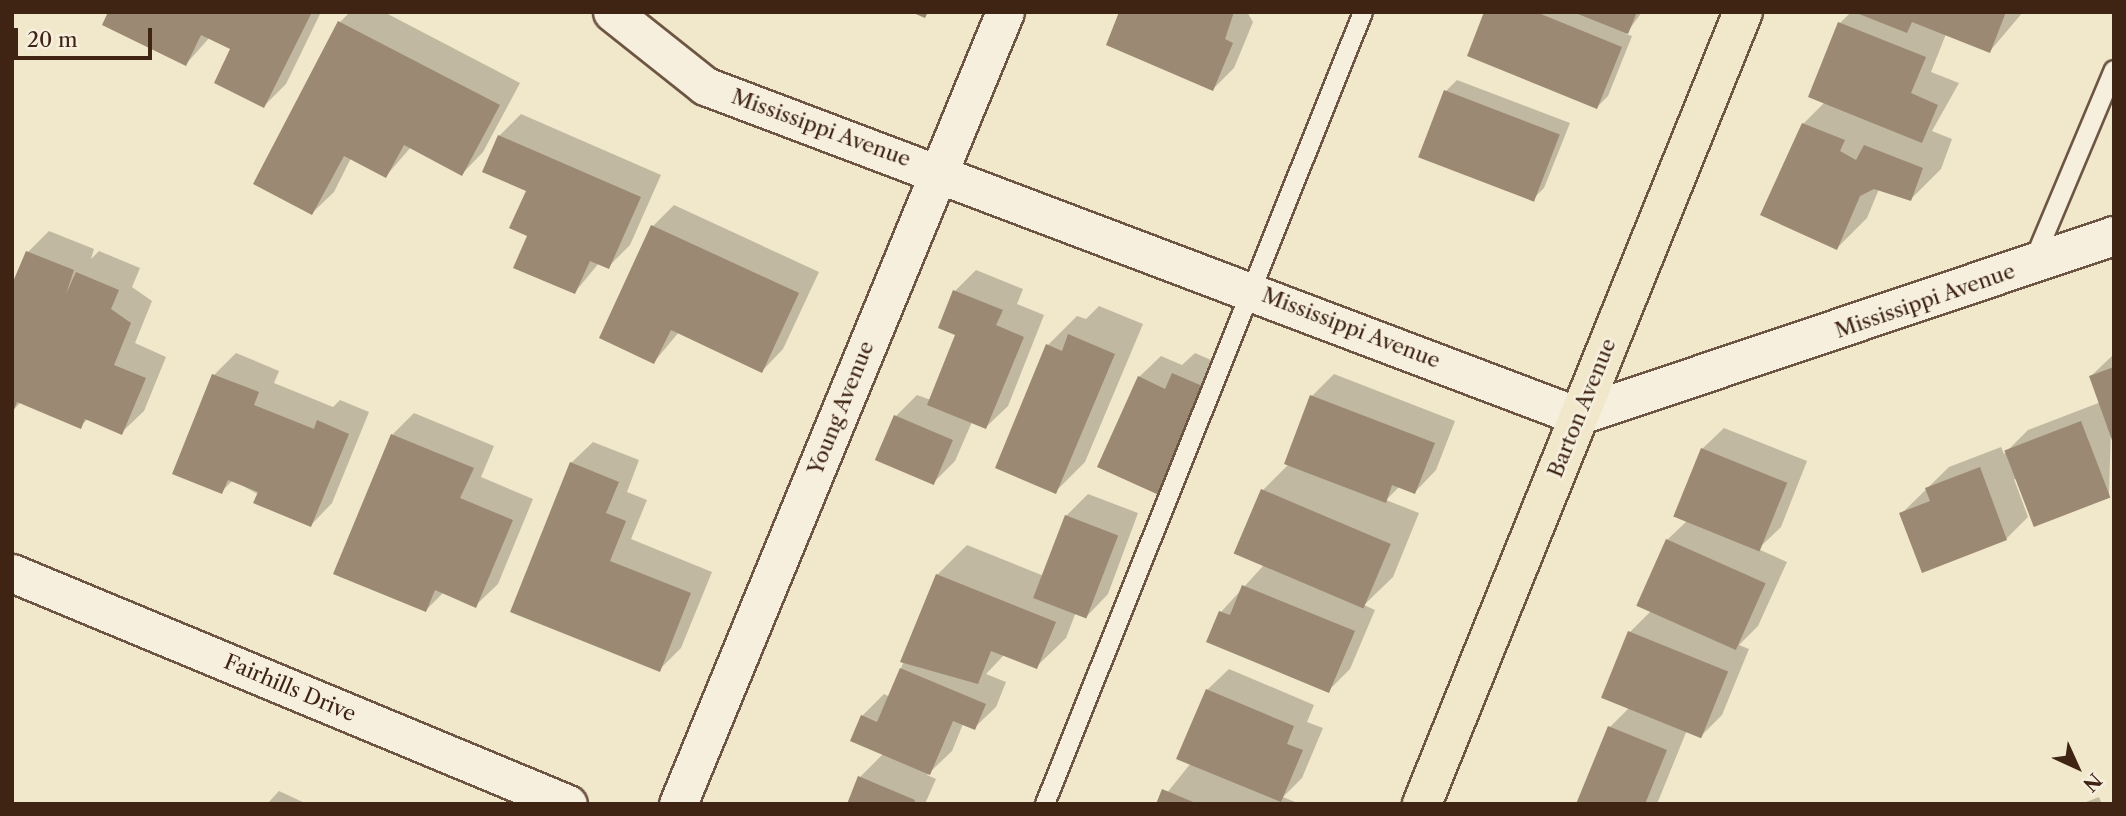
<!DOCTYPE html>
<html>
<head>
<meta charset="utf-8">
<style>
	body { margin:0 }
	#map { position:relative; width:2126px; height:816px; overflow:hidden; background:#f1e7ca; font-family:"Libre Caslon Text",serif }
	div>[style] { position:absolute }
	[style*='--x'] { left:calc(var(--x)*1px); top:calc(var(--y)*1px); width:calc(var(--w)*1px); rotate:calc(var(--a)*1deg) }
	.shadow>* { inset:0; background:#0003 }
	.building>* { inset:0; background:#9c8973; transform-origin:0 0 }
	.roads { filter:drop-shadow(2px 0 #6c5542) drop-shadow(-2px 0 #6c5542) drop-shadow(0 2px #6c5542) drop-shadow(0 -2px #6c5542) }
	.service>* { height:18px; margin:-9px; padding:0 9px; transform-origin:9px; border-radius:9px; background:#f6efdd }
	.minor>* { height:37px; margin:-18.5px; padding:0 18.5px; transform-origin:18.5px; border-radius:18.5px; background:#f6efdd }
	.tertiary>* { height:38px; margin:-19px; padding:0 19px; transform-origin:19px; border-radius:19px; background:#f6efdd }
	.primary>* { height:38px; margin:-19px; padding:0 19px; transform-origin:19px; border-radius:19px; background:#f1e7ca }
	span { translate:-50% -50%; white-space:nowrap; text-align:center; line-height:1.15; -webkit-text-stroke:5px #f6efdd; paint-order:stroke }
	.street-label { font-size:21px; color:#3f2414 }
	.frame { position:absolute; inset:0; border:14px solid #3f2414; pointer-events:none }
	.north { position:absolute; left:2042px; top:732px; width:70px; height:70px; -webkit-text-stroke:5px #f6efdd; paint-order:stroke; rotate:135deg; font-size:19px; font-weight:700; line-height:28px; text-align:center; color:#3f2414 }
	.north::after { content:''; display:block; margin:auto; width:24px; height:32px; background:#3f2414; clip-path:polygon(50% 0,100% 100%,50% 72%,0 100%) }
	.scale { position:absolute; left:14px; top:28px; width:138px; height:32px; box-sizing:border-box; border:4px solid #3f2414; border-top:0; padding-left:9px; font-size:21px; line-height:24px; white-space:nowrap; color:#3f2414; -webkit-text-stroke:5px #f6efdd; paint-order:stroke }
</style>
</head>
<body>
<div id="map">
	<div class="shadow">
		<div style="clip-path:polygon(110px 12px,321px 12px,286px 84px,264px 106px,232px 49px,210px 37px,186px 64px)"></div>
		<div style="clip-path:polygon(350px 12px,384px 12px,520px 83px,483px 152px,462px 174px,411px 147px,386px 176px,351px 158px,334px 192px,312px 213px,340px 22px)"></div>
		<div style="clip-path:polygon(1121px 12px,1247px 12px,1253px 22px,1234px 68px,1213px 89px)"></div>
		<div style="clip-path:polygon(1486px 12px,1642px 12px,1626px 34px,1632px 36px,1608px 96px,1597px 107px)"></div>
		<div style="clip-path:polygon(1851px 12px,2023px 12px,1990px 51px,1946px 34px,1931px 72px,1959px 83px,1932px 131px,1952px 139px,1941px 169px,1911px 199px,1879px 189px,1867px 218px,1837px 248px,1803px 124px,1825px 102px,1840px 23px)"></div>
		<div style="clip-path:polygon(1457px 80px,1570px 123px,1544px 188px,1533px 199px,1446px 91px)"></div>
		<div style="clip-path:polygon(521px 114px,661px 175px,630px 245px,608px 267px,599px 263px,575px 292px,529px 235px,528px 190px,499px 136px)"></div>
		<div style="clip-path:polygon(674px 205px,819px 272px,783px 349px,762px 371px,679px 332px,654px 362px,653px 226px)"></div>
		<div style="clip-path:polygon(49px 231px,94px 249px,91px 259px,99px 251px,140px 268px,132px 287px,152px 301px,135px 343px,166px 357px,144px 411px,122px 432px,88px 419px,80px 426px,21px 402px,13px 410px,28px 252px)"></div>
		<div style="clip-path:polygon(976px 270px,1023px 289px,1017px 304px,1044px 315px,1008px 406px,986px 427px,972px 422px,955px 461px,933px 483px,896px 416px,917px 395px,931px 400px,957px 335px,955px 291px)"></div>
		<div style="clip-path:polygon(1099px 306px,1143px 324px,1085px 462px,1055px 492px,1048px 345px,1077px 316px,1086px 319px)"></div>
		<div style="clip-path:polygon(236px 353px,279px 371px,274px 383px,333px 407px,340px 400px,369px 412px,332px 503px,311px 525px,233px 480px,222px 491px,174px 473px,214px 375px)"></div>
		<div style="clip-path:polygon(1195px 353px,1227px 367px,1181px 471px,1159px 493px,1139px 377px,1161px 356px,1182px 365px)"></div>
		<div style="clip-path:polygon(2113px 355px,2109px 496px,2014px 479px,2028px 517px,2006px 539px,1902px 513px,1949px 467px,2001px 447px,2004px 454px,2028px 430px,2101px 402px,2091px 376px)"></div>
		<div style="clip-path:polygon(1334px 374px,1455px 421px,1436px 470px,1415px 492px,1400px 486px,1386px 500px,1419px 513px,1393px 577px,1364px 605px,1375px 610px,1350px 669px,1328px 691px,1221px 612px,1264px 565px,1263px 490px,1289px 464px,1312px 396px)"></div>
		<div style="clip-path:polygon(414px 413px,494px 446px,481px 477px,533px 499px,498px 584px,476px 605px,444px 592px,426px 610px,335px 573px,393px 434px)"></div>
		<div style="clip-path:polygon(1724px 428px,1807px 461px,1781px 527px,1758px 549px,1787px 562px,1758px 626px,1739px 645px,1749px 649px,1722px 715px,1701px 736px,1687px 730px,1657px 804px,1582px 804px,1610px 727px,1630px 707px,1604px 697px,1630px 632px,1651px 611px,1667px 540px,1688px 520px,1702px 449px)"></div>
		<div style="clip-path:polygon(593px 442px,639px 460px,627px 492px,647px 500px,631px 539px,712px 572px,681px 648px,659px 670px,512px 611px,571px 463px)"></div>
		<div style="clip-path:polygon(1088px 494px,1138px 513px,1108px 594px,1087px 616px,1076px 612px,1066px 638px,1036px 667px,1004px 655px,986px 674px,1006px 682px,996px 707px,974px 728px,963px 724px,952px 751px,927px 775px,936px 779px,925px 804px,849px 804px,860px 777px,884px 753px,862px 716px,884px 694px,890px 697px,937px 575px,967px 545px,1044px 576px,1066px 516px)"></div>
		<div style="clip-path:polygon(1229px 669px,1314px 705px,1307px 722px,1323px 728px,1302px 778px,1283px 797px,1300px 804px,1158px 804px,1191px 763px,1207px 690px)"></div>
		<div style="clip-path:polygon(279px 791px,307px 804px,267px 804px)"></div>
		<div style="clip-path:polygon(2099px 797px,2102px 804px,2081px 804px)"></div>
	</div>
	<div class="building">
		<div style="clip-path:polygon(108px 12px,312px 12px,264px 108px,214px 83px,230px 49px,201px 35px,186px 66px,102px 25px)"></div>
		<div style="clip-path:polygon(911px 12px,928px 12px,925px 18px)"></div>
		<div style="clip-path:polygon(1119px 12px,1234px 12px,1225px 39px,1233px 43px,1213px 91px,1106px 45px)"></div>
		<div style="clip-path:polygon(1484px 12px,1536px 12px,1622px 47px,1597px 109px,1467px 56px)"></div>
		<div style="clip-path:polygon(1573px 12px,1637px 12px,1628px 34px)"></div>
		<div style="clip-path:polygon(1854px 12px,2006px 12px,1990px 53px,1912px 22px,1907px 33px)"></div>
		<div style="clip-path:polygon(338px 21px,500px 105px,462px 176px,404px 145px,386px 178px,344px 156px,312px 215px,253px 184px)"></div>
		<div style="clip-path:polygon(1838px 22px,1926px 57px,1911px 93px,1938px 105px,1922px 143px,1808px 97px)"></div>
		<div style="left:1444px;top:90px;width:124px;height:72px;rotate:21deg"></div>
		<div style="clip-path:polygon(1802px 123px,1845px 140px,1840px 151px,1856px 160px,1864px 145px,1923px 168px,1911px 201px,1874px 189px,1860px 196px,1837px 250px,1760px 215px)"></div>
		<div style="clip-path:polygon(498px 135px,641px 197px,609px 269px,590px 261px,575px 294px,513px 268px,527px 236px,509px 228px,526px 191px,482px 172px)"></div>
		<div style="clip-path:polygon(651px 225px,799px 293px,762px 373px,671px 330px,654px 364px,599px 338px)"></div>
		<div style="clip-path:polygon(26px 251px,74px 270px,66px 294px,76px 272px,119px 290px,111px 309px,131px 323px,114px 365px,146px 378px,122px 435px,85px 419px,81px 429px,17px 402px,12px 415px,12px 284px)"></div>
		<div style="clip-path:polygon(953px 290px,1003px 310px,996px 325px,1024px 337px,986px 429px,927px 405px,955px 335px,938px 328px)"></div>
		<div style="clip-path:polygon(1068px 334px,1115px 354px,1056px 494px,995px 468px,1046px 344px,1062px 351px)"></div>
		<div style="clip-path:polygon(2114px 367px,2114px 442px,2113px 443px,2089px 376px)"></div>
		<div style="clip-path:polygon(1172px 373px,1207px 388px,1159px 495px,1097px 467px,1138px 376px,1165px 389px)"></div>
		<div style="clip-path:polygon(212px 374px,259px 392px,254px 405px,314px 429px,317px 420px,349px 434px,311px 527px,253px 503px,258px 492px,228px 480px,222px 494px,172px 474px)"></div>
		<div style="clip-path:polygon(1310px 395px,1435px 443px,1415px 494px,1392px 485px,1386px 503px,1284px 464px)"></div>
		<div style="left:894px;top:415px;width:64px;height:49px;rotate:23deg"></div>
		<div style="left:2081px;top:421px;width:82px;height:82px;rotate:69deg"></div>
		<div style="clip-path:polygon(391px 434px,474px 468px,460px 498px,513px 520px,476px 608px,435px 590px,426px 612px,333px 574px)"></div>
		<div style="left:1701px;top:448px;width:93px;height:74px;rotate:22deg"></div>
		<div style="clip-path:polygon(570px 462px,619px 482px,606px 513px,626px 521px,610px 561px,691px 593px,660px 672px,510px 612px)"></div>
		<div style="clip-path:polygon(1980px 467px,2007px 540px,1922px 573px,1899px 513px,1930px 501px,1925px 488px)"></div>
		<div style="left:1261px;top:489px;width:141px;height:70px;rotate:23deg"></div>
		<div style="left:1065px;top:515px;width:57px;height:89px;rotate:21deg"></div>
		<div style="left:1666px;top:539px;width:109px;height:73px;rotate:24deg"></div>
		<div style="clip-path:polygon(936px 574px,1056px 622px,1037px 669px,991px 651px,978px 684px,900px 662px)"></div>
		<div style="clip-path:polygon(1242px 585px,1355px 631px,1329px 693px,1206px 642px,1219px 611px,1230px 615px)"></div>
		<div style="left:1628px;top:631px;width:108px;height:72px;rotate:22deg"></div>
		<div style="clip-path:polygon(900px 668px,986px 704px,975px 730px,953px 721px,930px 775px,850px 741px,861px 715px,877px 722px)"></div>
		<div style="clip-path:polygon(1206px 689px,1294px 726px,1287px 744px,1303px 750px,1281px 802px,1176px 759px)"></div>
		<div style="clip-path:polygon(1608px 726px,1667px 750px,1645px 804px,1576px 804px)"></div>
		<div style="clip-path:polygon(858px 776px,915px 800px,914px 804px,847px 804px)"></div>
		<div style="clip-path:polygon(1162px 789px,1198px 804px,1156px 804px)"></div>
	</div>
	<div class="roads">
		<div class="service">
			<div style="--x:2034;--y:260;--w:206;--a:-67.2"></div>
			<div style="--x:1045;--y:804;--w:853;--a:-68.12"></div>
		</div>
		<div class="minor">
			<div style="--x:612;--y:12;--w:119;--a:38.5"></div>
			<div style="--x:705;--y:86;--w:933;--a:20.71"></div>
			<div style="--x:12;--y:573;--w:602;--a:22.56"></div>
			<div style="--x:678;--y:804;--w:857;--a:-67.57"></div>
		</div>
		<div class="tertiary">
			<div style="--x:1578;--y:416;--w:565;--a:-18.56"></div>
		</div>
		<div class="primary">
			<div style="--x:1422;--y:804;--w:855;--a:-67.94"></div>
		</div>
	</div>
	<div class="street-label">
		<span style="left:821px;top:128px;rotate:20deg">Mississippi Avenue</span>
		<span style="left:1925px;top:301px;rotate:-19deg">Mississippi Avenue</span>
		<span style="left:1351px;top:328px;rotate:21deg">Mississippi Avenue</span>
		<span style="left:841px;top:408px;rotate:-68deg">Young Avenue</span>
		<span style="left:1582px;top:408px;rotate:-68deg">Barton Avenue</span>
		<span style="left:290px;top:688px;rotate:23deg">Fairhills Drive</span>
	</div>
	<div class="frame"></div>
	<div class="north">N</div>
	<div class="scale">20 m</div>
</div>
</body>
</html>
